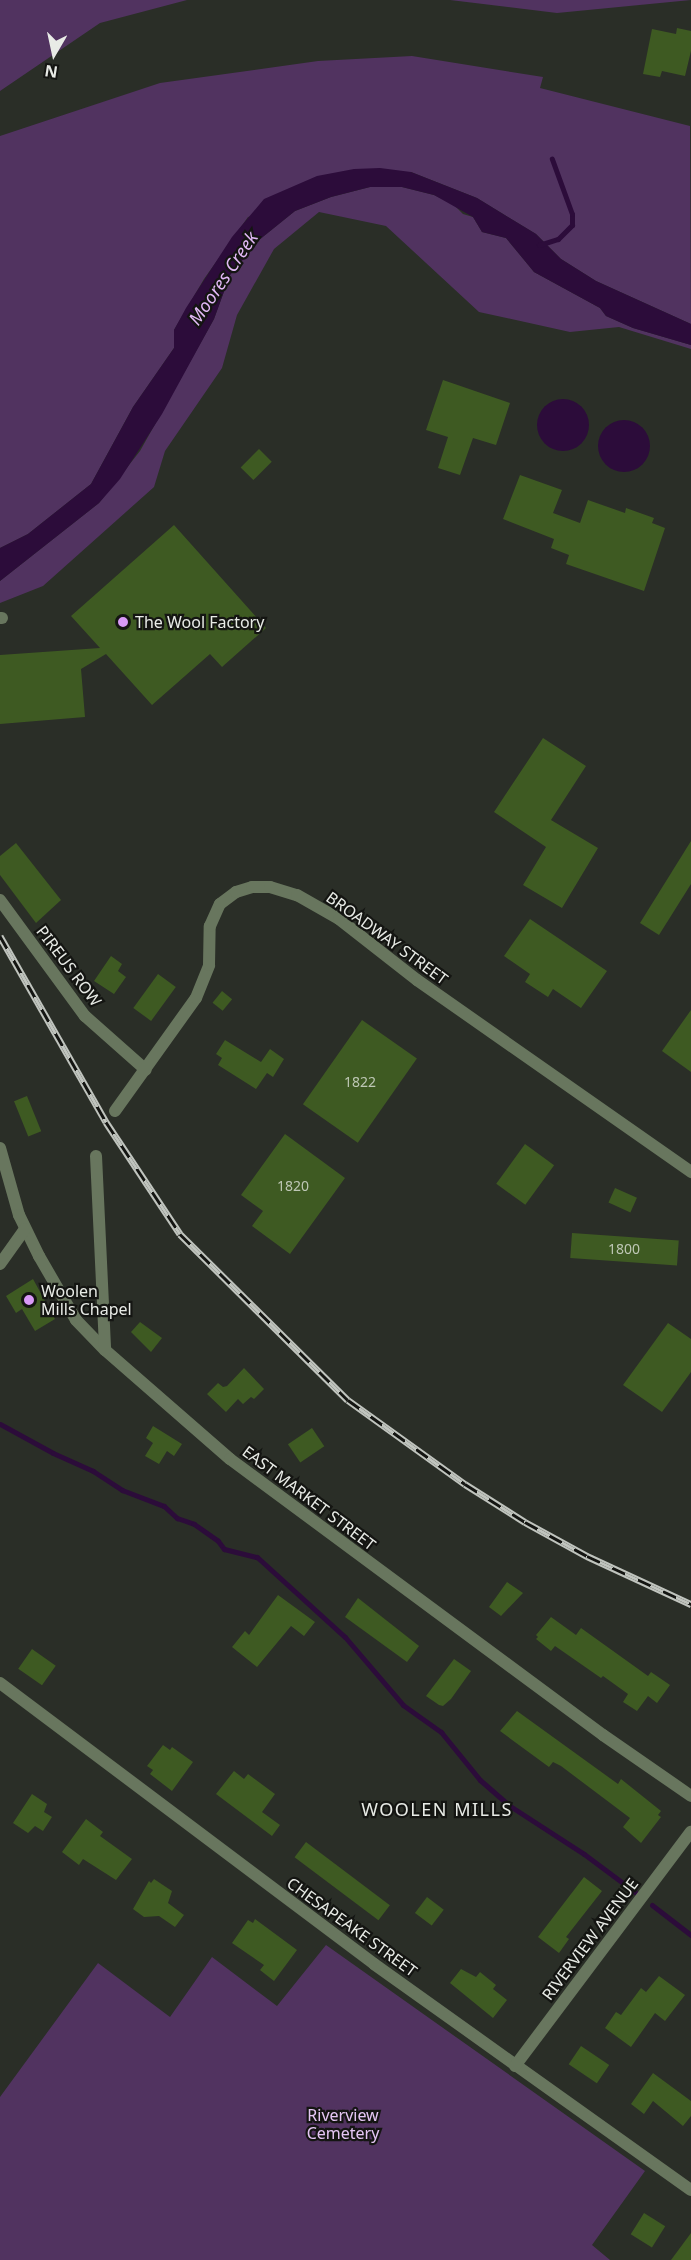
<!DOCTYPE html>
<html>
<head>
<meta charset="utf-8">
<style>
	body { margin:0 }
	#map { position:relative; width:691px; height:2260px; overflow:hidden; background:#2a2e27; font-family:"Noto Sans",sans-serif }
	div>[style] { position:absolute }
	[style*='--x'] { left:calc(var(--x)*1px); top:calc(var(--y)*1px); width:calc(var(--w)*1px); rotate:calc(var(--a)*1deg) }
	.green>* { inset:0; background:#513360 }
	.water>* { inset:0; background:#2c0c3a }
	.round { border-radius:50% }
	.stream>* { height:5px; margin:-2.5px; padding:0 2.5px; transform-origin:2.5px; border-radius:2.5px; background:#2c0c3a }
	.building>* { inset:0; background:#3e5a22; transform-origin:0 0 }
	.minor>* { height:12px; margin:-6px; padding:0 6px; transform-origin:6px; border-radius:6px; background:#68765e }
	.rail>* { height:7px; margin-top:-3.5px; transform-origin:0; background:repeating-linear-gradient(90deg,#141512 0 14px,#c0c4be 0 28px); box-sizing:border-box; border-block:2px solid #c0c4be }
	.dots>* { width:16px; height:16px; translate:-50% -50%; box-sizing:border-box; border:3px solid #141512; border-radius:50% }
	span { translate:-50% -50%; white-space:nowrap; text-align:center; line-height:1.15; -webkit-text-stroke:4.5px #141512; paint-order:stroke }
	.number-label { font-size:14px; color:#bec7b5 }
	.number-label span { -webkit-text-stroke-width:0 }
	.poi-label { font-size:16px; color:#e8ebe6 }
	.left { translate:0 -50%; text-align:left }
	.street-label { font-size:16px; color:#e8ebe6 }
	.park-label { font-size:16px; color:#e5c6f4 }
	.water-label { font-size:18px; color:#e2b9f6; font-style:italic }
	.neighbourhood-label { font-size:18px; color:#e8ebe6; letter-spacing:1.5px }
	.north { position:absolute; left:24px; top:24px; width:60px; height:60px; -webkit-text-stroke:4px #141512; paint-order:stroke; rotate:189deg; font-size:16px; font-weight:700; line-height:24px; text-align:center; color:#e8ebe6 }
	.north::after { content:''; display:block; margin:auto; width:21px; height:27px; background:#e8ebe6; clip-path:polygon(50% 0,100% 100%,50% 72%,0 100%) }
</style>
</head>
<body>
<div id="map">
	<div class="green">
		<div style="clip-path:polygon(0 0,187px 0,100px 23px,0 91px)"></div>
		<div style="clip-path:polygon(450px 0,691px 0,557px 13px)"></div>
		<div style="clip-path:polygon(412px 56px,543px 77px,540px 88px,690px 126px,691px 324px,596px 281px,561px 259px,536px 234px,477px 198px,411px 172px,248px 217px,204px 279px,174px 330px,174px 348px,133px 407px,91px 484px,28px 534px,0 548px,0 136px,160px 83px,318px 61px)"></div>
		<div style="clip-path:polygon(370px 187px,402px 187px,434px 195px,453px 204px,463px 214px,473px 217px,482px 232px,506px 238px,534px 272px,600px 308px,606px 316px,633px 328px,691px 345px,691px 349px,619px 327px,570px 332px,479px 312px,386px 226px,319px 212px,274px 249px,237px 315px,222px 368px,165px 451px,154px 487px,43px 586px,0 603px,0 581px,99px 503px,140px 451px,214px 319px,230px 275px,259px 240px,295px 211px,331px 197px)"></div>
		<div style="clip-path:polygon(326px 1945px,645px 2171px,592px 2245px,610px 2260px,0 2260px,0 2097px,98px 1963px,170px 2017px,212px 1957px,277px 2006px)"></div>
	</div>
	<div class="water">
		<div style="clip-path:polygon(380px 168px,411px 172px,477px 198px,536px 234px,561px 259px,596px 281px,691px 324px,691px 345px,633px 328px,606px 316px,600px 308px,534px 272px,506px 238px,482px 232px,473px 217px,434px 195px,402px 187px,370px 187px,331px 197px,295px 211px,259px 240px,230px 275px,214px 319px,162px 414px,120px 479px,99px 503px,0 581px,0 548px,28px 534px,91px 484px,133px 407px,174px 348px,174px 330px,186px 308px,232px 237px,264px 199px,317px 176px,354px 169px)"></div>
		<div class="round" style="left:537px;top:399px;width:52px;height:52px"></div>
		<div class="round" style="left:598px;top:420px;width:52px;height:52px"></div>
	</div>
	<div class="stream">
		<div style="--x:539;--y:245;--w:20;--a:-18"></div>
		<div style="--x:558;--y:239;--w:20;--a:-45"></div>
		<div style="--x:572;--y:225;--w:11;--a:-90"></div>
		<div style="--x:572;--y:214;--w:59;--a:-110"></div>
		<div style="--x:0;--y:1424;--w:60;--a:28.7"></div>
		<div style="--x:53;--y:1453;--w:44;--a:24.2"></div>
		<div style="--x:93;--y:1471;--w:35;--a:33"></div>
		<div style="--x:122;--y:1490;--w:45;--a:20.9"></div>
		<div style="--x:164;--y:1506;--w:18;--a:43"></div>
		<div style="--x:177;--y:1518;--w:18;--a:19"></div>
		<div style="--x:194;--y:1524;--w:29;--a:35"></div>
		<div style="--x:218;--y:1541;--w:10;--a:53"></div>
		<div style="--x:224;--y:1549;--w:34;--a:14"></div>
		<div style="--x:257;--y:1557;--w:119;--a:42.3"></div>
		<div style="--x:345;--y:1637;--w:89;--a:49.5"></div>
		<div style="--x:403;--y:1705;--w:47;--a:35.4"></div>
		<div style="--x:441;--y:1732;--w:62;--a:50.9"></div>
		<div style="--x:480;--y:1780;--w:40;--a:41"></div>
		<div style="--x:510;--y:1806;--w:88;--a:33"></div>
		<div style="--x:584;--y:1854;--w:64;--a:36.7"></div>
		<div style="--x:652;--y:1905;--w:49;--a:37.6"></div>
	</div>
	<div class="building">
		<div style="clip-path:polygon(677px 28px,691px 31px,691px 51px,685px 76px,662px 71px,660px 77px,643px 74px,652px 29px,676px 34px)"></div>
		<div style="clip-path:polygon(443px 380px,510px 403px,496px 445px,473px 438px,460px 475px,438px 468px,448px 437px,426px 430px)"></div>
		<div style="left:259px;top:449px;width:18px;height:26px;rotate:45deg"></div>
		<div style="clip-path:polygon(520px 475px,562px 490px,553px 513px,580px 523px,588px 500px,625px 513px,626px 508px,654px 518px,652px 523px,665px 528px,644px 591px,566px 564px,569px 555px,551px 548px,554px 539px,503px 519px)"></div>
		<div style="clip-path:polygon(174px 525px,266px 628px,222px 667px,210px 654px,152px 705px,106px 654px,81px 669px,85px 717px,0 724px,0 655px,100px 648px,71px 616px)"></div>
		<div style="clip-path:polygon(543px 738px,586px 766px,551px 820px,598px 848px,562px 908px,523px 885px,546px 847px,494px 812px)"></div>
		<div style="clip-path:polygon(691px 841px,691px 884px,659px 935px,640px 923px)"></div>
		<div style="clip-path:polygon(16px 843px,61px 900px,36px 923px,0 875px,0 856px)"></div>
		<div style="clip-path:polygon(530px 919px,607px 971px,581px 1008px,553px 989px,548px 997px,525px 982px,530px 974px,504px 956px)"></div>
		<div style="clip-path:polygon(111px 956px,122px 964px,118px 971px,126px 977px,114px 994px,94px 981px)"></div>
		<div style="left:158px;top:974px;width:22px;height:42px;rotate:36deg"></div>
		<div style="left:222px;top:991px;width:13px;height:15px;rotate:39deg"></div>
		<div style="clip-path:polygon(691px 1010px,691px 1072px,662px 1051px)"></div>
		<div style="left:362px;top:1020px;width:67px;height:103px;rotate:35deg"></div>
		<div style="clip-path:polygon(225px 1040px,261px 1062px,270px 1049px,284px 1059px,273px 1077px,267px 1073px,256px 1089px,218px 1065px,222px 1058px,216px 1054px)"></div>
		<div style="left:27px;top:1096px;width:38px;height:14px;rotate:68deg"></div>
		<div style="clip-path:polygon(285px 1134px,345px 1178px,290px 1254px,252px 1226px,263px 1211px,241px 1195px)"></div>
		<div style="left:525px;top:1144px;width:36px;height:49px;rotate:36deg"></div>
		<div style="left:615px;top:1188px;width:24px;height:16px;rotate:24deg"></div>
		<div style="left:572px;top:1233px;width:107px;height:25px;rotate:4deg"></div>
		<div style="clip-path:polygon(33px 1279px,55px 1319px,35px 1331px,22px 1309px,16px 1313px,6px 1296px)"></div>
		<div style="clip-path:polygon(140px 1322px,162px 1338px,151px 1352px,131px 1332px)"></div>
		<div style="clip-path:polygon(668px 1323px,691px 1339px,691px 1372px,662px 1412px,623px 1385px)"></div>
		<div style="clip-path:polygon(244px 1368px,264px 1389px,254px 1399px,251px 1397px,243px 1404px,238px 1399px,226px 1412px,207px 1394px,218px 1383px,223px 1387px,227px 1386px)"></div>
		<div style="clip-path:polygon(153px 1426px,182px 1444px,174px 1456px,167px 1451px,159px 1464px,145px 1456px,153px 1443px,146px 1438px)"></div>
		<div style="left:312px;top:1428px;width:22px;height:29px;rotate:56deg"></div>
		<div style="clip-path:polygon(507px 1582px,523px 1593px,501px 1616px,489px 1607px)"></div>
		<div style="clip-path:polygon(278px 1595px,315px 1622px,304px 1636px,291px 1626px,257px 1667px,232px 1647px,245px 1631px,249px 1635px)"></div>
		<div style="clip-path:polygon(358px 1598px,419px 1646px,407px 1662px,345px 1617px)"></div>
		<div style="clip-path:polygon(551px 1617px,576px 1635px,581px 1628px,648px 1676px,651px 1672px,670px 1685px,657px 1703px,648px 1696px,637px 1711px,623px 1702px,628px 1694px,603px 1676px,601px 1678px,555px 1646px,551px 1651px,536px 1639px,538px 1637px,536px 1635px)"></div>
		<div style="left:32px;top:1649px;width:29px;height:24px;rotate:35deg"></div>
		<div style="clip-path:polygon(454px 1659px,471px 1671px,451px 1699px,443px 1706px,439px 1705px,426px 1696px)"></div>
		<div style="clip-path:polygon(517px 1711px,618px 1784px,621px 1779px,661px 1811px,658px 1815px,661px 1817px,641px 1843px,623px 1827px,630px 1818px,561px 1766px,553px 1762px,549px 1767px,500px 1731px)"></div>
		<div style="clip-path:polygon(163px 1745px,170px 1750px,172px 1747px,193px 1762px,172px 1791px,150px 1774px,153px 1770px,147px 1766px)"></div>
		<div style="clip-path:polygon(234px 1771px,244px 1779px,248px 1774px,275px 1794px,262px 1812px,280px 1825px,272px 1836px,216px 1794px)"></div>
		<div style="clip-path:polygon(32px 1794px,47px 1804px,44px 1812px,52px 1817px,43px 1831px,35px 1826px,28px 1833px,13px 1823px)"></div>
		<div style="clip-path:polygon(86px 1819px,103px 1832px,100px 1836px,132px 1859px,116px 1880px,83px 1859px,79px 1865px,62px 1852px)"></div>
		<div style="left:306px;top:1842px;width:105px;height:19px;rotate:37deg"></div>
		<div style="clip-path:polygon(584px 1877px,602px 1891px,566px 1937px,569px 1939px,559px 1953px,538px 1937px)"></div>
		<div style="clip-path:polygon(154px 1879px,172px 1891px,168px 1903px,184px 1915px,175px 1927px,159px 1916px,144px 1917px,133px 1909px,149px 1881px,151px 1883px)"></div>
		<div style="left:427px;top:1897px;width:21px;height:20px;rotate:37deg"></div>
		<div style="clip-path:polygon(255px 1919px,297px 1950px,274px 1981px,260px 1970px,264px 1965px,232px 1943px,248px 1920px,253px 1923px)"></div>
		<div style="clip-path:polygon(461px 1969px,476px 1977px,480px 1972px,496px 1985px,493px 1989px,507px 2000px,493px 2018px,450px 1983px)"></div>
		<div style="clip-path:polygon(659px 1976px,685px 1995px,665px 2021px,655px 2013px,631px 2047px,605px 2028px,616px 2012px,621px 2015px,641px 1988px,646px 1992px)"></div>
		<div style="left:581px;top:2046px;width:34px;height:22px;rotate:34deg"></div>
		<div style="clip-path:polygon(653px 2073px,691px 2101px,691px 2116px,683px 2126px,653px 2101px,644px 2114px,631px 2104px)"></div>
		<div style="left:644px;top:2213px;width:25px;height:25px;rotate:32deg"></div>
		<div style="clip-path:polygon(691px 2233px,691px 2260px,671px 2260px)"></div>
	</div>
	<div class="minor">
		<div style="--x:0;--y:618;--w:2;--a:0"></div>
		<div style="--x:0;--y:900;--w:144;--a:53.8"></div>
		<div style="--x:85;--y:1016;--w:81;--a:41.5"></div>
		<div style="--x:115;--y:1111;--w:139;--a:-54.4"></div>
		<div style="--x:196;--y:998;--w:35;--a:-68"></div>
		<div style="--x:209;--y:965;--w:39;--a:-89"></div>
		<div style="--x:210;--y:926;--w:24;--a:-66"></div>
		<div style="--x:220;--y:904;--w:20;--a:-37"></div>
		<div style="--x:236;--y:892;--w:17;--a:-17"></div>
		<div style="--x:252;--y:887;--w:18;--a:0"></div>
		<div style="--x:270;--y:887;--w:28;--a:17"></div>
		<div style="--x:297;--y:895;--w:48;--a:29.7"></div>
		<div style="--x:339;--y:919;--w:99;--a:38"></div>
		<div style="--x:417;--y:980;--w:335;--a:35"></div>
		<div style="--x:0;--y:1148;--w:70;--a:74.2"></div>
		<div style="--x:19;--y:1215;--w:46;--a:64"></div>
		<div style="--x:39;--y:1256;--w:74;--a:60"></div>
		<div style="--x:76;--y:1320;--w:42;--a:46"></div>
		<div style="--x:105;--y:1350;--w:166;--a:41.1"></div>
		<div style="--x:230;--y:1459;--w:464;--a:36.5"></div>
		<div style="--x:603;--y:1735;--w:107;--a:34.7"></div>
		<div style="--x:96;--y:1156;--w:194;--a:87.3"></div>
		<div style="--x:0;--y:1264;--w:43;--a:-54.5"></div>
		<div style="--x:0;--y:1683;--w:468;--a:36.9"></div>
		<div style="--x:374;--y:1964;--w:389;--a:35.5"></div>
		<div style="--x:515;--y:2066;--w:293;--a:-53.1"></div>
	</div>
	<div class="rail">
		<div style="--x:0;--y:936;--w:214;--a:60.3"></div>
		<div style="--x:106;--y:1122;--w:134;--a:56.5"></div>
		<div style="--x:180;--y:1234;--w:236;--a:44.7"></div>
		<div style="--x:348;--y:1400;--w:144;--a:35.7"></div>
		<div style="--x:465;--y:1484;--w:71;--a:32.3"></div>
		<div style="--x:525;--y:1522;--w:71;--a:28.7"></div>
		<div style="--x:587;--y:1556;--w:115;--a:24.8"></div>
	</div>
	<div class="dots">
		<div style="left:123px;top:622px;background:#d99af7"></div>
		<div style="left:29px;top:1300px;background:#d99af7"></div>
	</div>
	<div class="number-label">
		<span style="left:360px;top:1082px">1822</span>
		<span style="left:293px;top:1186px">1820</span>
		<span style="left:624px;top:1249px">1800</span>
	</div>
	<div class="poi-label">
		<span class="left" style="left:135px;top:622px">The Wool Factory</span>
		<span class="left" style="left:41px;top:1300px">Woolen<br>Mills Chapel</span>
	</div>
	<div class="street-label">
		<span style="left:387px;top:938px;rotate:36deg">BROADWAY STREET</span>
		<span style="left:69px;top:966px;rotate:53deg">PIREUS ROW</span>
		<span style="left:309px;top:1498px;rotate:37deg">EAST MARKET STREET</span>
		<span style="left:352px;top:1927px;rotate:36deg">CHESAPEAKE STREET</span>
		<span style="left:590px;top:1939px;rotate:-53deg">RIVERVIEW AVENUE</span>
	</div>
	<div class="park-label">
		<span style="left:343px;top:2124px">Riverview<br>Cemetery</span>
	</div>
	<div class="water-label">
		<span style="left:223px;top:278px;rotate:-56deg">Moores Creek</span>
	</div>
	<div class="neighbourhood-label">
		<span style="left:437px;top:1809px">WOOLEN MILLS</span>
	</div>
	<div class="north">N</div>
</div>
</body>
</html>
